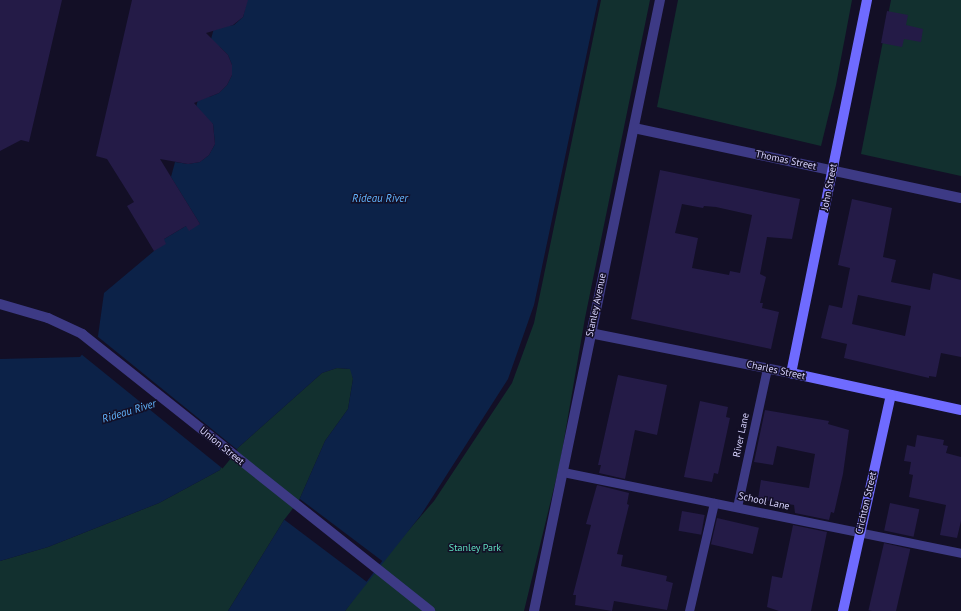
<!DOCTYPE html>
<html>
<head>
<meta charset="utf-8">
<style>
	body { margin:0 }
	#map { position:relative; width:961px; height:611px; overflow:hidden; background:#130f26; font-family:"PT Sans",sans-serif }
	div>[style] { position:absolute }
	[style*='--x'] { left:calc(var(--x)*1px); top:calc(var(--y)*1px); width:calc(var(--w)*1px); rotate:calc(var(--a)*1deg) }
	.green>* { inset:0; background:#12302f }
	.water>* { inset:0; background:#0c2248 }
	.pier>* { inset:0; background:#130f26; transform-origin:0 0 }
	.building>* { inset:0; background:#241b47; transform-origin:0 0 }
	.lane>* { height:9px; margin:-4.5px; padding:0 4.5px; transform-origin:4.5px; border-radius:4.5px; background:#3d3a85 }
	.street>* { height:10px; margin:-5px; padding:0 5px; transform-origin:5px; border-radius:5px; background:#3d3a85 }
	.secondary>* { height:10px; margin:-5px; padding:0 5px; transform-origin:5px; border-radius:5px; background:#6f6bff }
	span { translate:-50% -50%; white-space:nowrap; text-align:center; line-height:1.15; -webkit-text-stroke:3px #130f26; paint-order:stroke }
	.street-label { font-size:10px; color:#d9d4ff }
	.park-label { font-size:10px; color:#5fe0c0 }
	.water-label { font-size:11px; color:#62b6ff; font-style:italic }
</style>
</head>
<body>
<div id="map">
	<div class="green">
		<div style="clip-path:polygon(601px 0,650px 0,585px 318px,560px 463px,524px 611px,345px 611px,382px 561px,434px 501px,512px 383px,534px 323px)"></div>
		<div style="clip-path:polygon(678px 0,852px 0,836px 85px,821px 146px,657px 107px)"></div>
		<div style="clip-path:polygon(891px 0,961px 0,961px 176px,861px 154px)"></div>
		<div style="clip-path:polygon(337px 368px,351px 369px,353px 379px,348px 409px,325px 441px,297px 505px,284px 520px,228px 611px,0 611px,0 561px,48px 547px,159px 503px,220px 470px,222px 463px,231px 454px,322px 373px)"></div>
	</div>
	<div class="water">
		<div style="clip-path:polygon(247px 0,598px 0,534px 305px,508px 379px,421px 515px,345px 611px,228px 611px,284px 520px,297px 505px,325px 441px,348px 409px,353px 379px,350px 369px,337px 368px,322px 373px,231px 454px,222px 463px,220px 470px,159px 503px,48px 547px,0 561px,0 359px,80px 357px,98px 336px,104px 293px,154px 251px,164px 239px,186px 226px,200px 224px,171px 177px,175px 162px,188px 164px,200px 162px,209px 155px,215px 144px,213px 124px,195px 111px,199px 96px,209px 97px,219px 93px,227px 85px,232px 75px,232px 65px,228px 55px,220px 47px,210px 43px,214px 28px,234px 25px,243px 17px)"></div>
	</div>
	<div class="pier">
		<div style="left:97px;top:336px;width:181px;height:24px;rotate:39deg"></div>
		<div style="left:300px;top:499px;width:103px;height:26px;rotate:37deg"></div>
	</div>
	<div class="building">
		<div style="clip-path:polygon(0 0,62px 0,29px 142px,21px 140px,0 151px)"></div>
		<div style="clip-path:polygon(132px 0,248px 0,243px 17px,233px 25px,206px 33px,228px 55px,232px 65px,232px 75px,227px 85px,219px 93px,194px 103px,213px 124px,215px 144px,209px 155px,200px 162px,188px 164px,160px 159px,200px 224px,189px 231px,186px 226px,164px 239px,166px 244px,154px 251px,127px 206px,134px 202px,107px 159px,96px 156px)"></div>
		<div style="clip-path:polygon(887px 11px,908px 15px,906px 25px,923px 29px,921px 42px,904px 39px,902px 47px,881px 43px)"></div>
		<div style="clip-path:polygon(evenodd,660px 170px,800px 199px,792px 239px,767px 237px,760px 274px,766px 277px,760px 303px,763px 303px,762px 308px,779px 312px,771px 349px,631px 319px,660px 170px,682px 204px,703px 208px,704px 206px,716px 207px,752px 215px,740px 273px,730px 271px,729px 275px,692px 268px,698px 238px,675px 233px,682px 204px)"></div>
		<div style="clip-path:polygon(evenodd,852px 199px,892px 208px,883px 257px,896px 260px,891px 282px,930px 290px,933px 273px,961px 280px,961px 357px,941px 353px,936px 377px,929px 376px,929px 378px,844px 358px,847px 344px,821px 338px,829px 305px,842px 308px,850px 268px,838px 265px,852px 199px,858px 295px,911px 306px,905px 336px,852px 324px,858px 295px)"></div>
		<div style="clip-path:polygon(618px 375px,667px 385px,657px 435px,635px 430px,625px 479px,599px 473px,601px 465px,598px 465px)"></div>
		<div style="clip-path:polygon(700px 401px,728px 407px,726px 417px,730px 418px,718px 474px,714px 473px,712px 482px,684px 477px)"></div>
		<div style="clip-path:polygon(765px 410px,829px 421px,828px 424px,849px 430px,843px 474px,834px 513px,831px 512px,829px 520px,795px 513px,794px 505px,758px 499px,761px 480px,809px 488px,815px 454px,777px 446px,773px 465px,754px 462px)"></div>
		<div style="clip-path:polygon(917px 435px,944px 440px,943px 445px,948px 446px,946px 453px,961px 457px,961px 521px,957px 538px,940px 535px,946px 505px,909px 497px,913px 475px,909px 474px,911px 462px,904px 461px,907px 445px,915px 447px)"></div>
		<div style="clip-path:polygon(597px 485px,629px 493px,627px 504px,629px 505px,617px 554px,623px 555px,621px 566px,667px 576px,666px 581px,673px 583px,667px 610px,614px 601px,612px 611px,575px 605px,576px 595px,573px 595px,591px 525px,586px 524px)"></div>
		<div style="left:890px;top:503px;width:30px;height:28px;rotate:12deg"></div>
		<div style="left:682px;top:511px;width:23px;height:20px;rotate:10deg"></div>
		<div style="left:717px;top:518px;width:43px;height:27px;rotate:13deg"></div>
		<div style="clip-path:polygon(793px 525px,827px 532px,811px 611px,779px 611px,767px 607px,772px 576px,782px 578px)"></div>
		<div style="left:884px;top:543px;width:27px;height:69px;rotate:13deg"></div>
	</div>
	<div class="lane">
		<div style="--x:563;--y:472;--w:406;--a:11.5"></div>
		<div style="--x:737;--y:507;--w:142;--a:-77.8"></div>
		<div style="--x:689;--y:611;--w:111;--a:-77"></div>
	</div>
	<div class="street">
		<div style="--x:634;--y:128;--w:334;--a:12.1"></div>
		<div style="--x:0;--y:304;--w:50;--a:16.3"></div>
		<div style="--x:48;--y:318;--w:38;--a:25"></div>
		<div style="--x:82;--y:334;--w:445;--a:38.5"></div>
		<div style="--x:590;--y:333;--w:205;--a:11.3"></div>
		<div style="--x:534;--y:611;--w:624;--a:-78.35"></div>
	</div>
	<div class="secondary">
		<div style="--x:867;--y:0;--w:381;--a:101.5"></div>
		<div style="--x:791;--y:373;--w:174;--a:12.3"></div>
		<div style="--x:843;--y:611;--w:221;--a:-77.5"></div>
	</div>
	<div class="street-label">
		<span style="left:786px;top:160px;rotate:12deg">Thomas Street</span>
		<span style="left:829px;top:187px;rotate:-79deg">John Street</span>
		<span style="left:596px;top:305px;rotate:-78deg">Stanley Avenue</span>
		<span style="left:776px;top:370px;rotate:12deg">Charles Street</span>
		<span style="left:741px;top:435px;rotate:-78deg">River Lane</span>
		<span style="left:222px;top:446px;rotate:39deg">Union Street</span>
		<span style="left:764px;top:501px;rotate:12deg">School Lane</span>
		<span style="left:866px;top:503px;rotate:-77deg">Crichton Street</span>
	</div>
	<div class="park-label">
		<span style="left:475px;top:548px">Stanley Park</span>
	</div>
	<div class="water-label">
		<span style="left:380px;top:198px">Rideau River</span>
		<span style="left:129px;top:411px;rotate:-17deg">Rideau River</span>
	</div>
</div>
</body>
</html>
